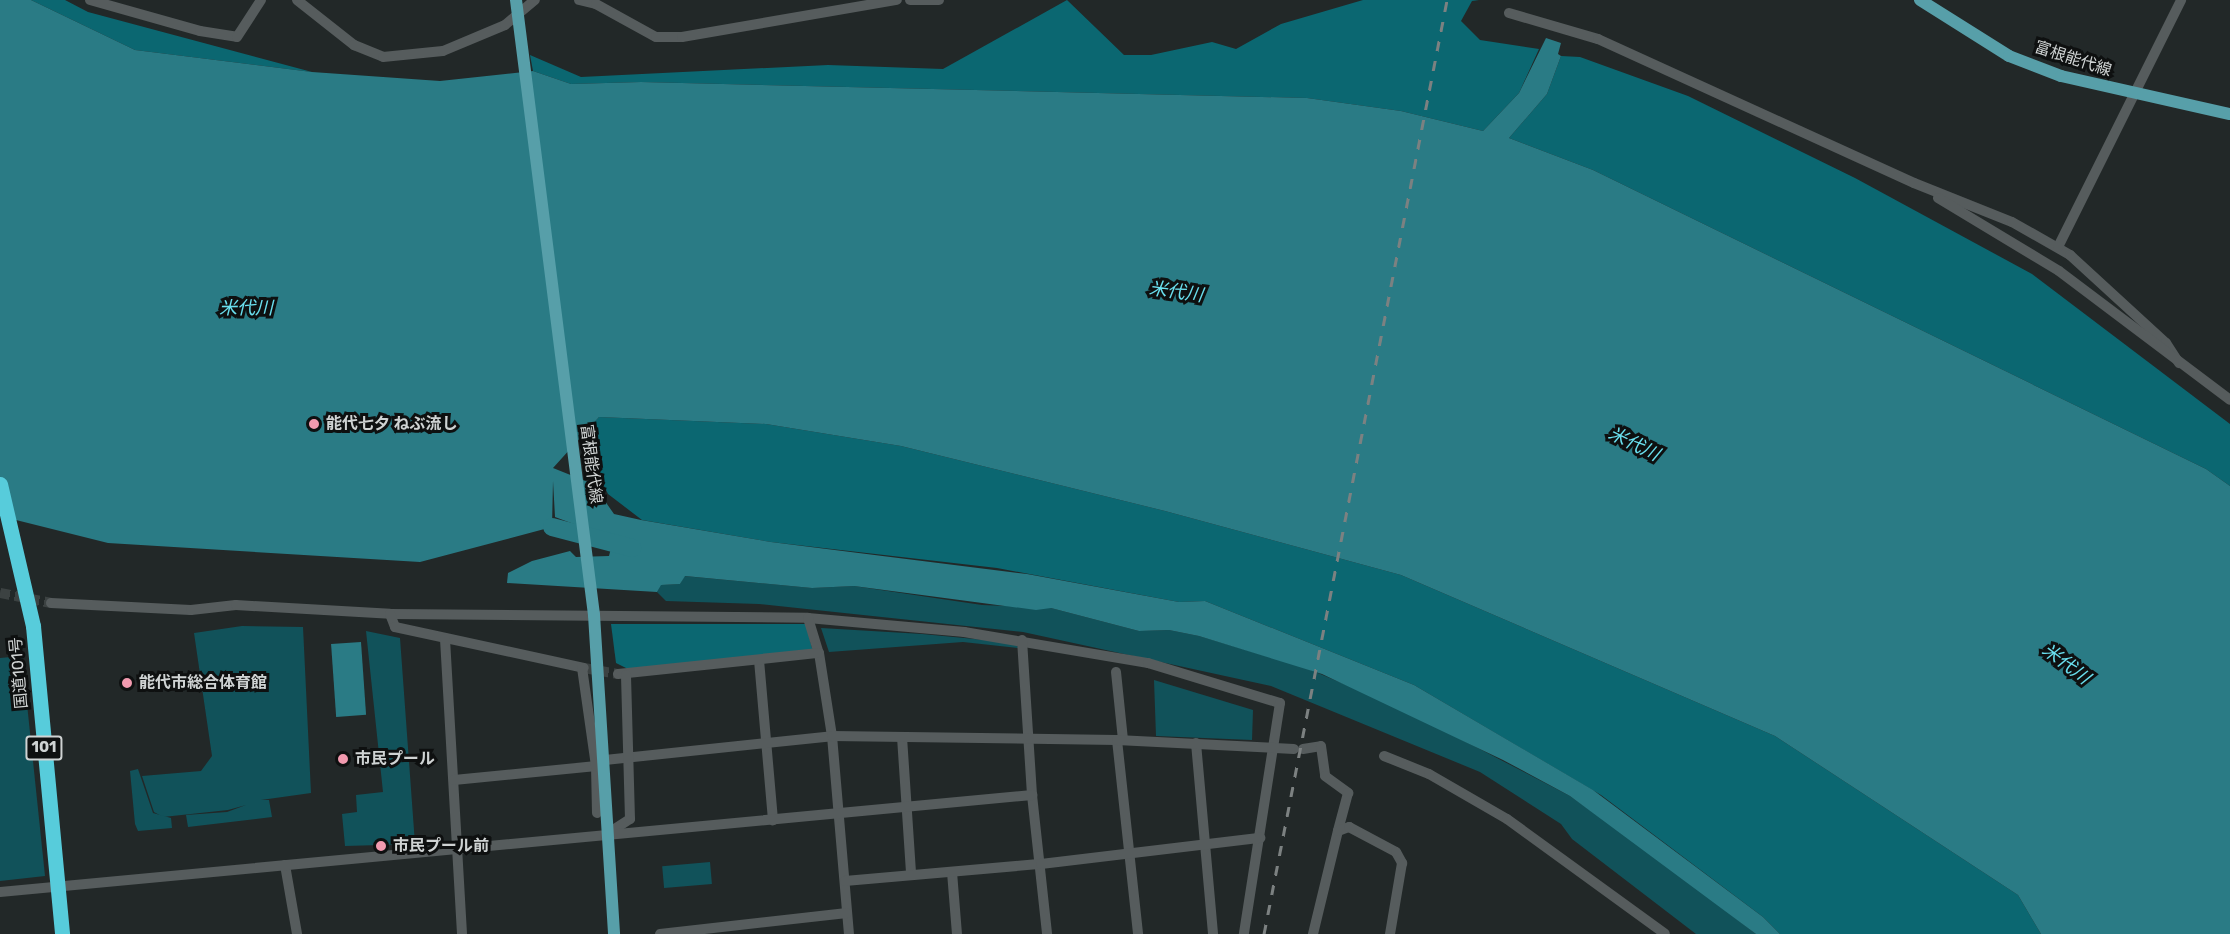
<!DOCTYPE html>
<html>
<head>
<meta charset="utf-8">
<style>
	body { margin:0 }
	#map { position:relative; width:2230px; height:934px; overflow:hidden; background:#222828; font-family:Rubik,"Noto Sans JP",sans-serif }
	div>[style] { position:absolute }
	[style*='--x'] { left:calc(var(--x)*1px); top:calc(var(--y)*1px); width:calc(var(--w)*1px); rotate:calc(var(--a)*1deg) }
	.green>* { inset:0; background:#11525a; transform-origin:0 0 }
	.forest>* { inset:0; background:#0b6771 }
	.water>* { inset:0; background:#2a7b85; transform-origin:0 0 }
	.river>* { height:18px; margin:-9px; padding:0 9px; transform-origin:9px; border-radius:9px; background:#2a7b85 }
	.minor-tunnel>* { height:10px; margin-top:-5px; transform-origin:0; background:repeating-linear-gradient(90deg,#3c4242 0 10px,transparent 0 15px) }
	.minor>* { height:10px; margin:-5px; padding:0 5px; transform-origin:5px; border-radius:5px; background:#565c5d }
	.major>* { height:12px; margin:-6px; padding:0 6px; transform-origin:6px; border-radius:6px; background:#579fa9 }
	.highway>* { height:15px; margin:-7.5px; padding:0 7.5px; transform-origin:7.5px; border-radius:7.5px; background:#57ccdb }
	.rail>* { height:3px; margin-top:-1.5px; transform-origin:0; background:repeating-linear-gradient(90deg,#7c8181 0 10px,transparent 0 20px) }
	.dots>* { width:16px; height:16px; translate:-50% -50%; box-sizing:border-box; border:3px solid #0e1010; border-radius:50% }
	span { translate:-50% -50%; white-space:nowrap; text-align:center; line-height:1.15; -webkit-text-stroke:6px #0e1010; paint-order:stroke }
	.shield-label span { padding:2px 4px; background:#0e1010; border:2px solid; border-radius:4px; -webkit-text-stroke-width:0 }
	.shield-label { font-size:15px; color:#cfd3d3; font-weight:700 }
	.street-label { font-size:16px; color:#cfd3d3 }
	.poi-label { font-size:16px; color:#cfd3d3; font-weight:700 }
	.left { translate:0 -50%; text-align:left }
	.water-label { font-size:18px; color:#6ae0ef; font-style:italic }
</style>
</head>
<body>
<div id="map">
	<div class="green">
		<div style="clip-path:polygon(684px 576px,812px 588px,854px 586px,982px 605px,1051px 608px,1139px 631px,1169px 630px,1199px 636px,1306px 668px,1401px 708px,1570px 796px,1652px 854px,1756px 934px,1696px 934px,1572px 839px,1561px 824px,1480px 772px,1271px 686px,1023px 632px,759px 604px,666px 601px,657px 592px,660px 585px,680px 584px)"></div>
		<div style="clip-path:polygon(242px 626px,303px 627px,311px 793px,261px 800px,269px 800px,272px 817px,188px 827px,186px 815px,227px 812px,246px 805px,228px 810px,163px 817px,154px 812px,142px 776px,201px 771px,212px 756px,194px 633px)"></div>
		<div style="clip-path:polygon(821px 628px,922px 634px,1017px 643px,1018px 648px,963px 642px,829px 652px)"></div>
		<div style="clip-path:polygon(366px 631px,400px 638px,415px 844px,345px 846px,342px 814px,357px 812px,356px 795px,383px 792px)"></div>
		<div style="clip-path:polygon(22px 656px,45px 876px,0 881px,0 658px)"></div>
		<div style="clip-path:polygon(1154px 680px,1253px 710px,1252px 740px,1156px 736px)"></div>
		<div style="clip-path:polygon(138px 769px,153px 813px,171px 818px,172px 828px,138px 831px,135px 824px,130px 771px)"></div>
		<div style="left:710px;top:862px;width:22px;height:48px;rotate:85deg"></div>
	</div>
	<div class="forest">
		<div style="clip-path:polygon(31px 0,65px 0,88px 12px,312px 72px,135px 50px)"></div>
		<div style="clip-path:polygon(1067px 0,1124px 55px,1151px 55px,1212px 42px,1236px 49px,1281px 24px,1363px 0,1479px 0,1472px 1px,1461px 21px,1480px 40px,1539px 49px,1519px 93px,1483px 131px,1401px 111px,1307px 98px,641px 82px,571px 84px,533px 71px,530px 55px,581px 77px,828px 65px,943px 69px)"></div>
		<div style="clip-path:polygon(1561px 56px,1580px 57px,1688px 96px,1855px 178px,2032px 274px,2230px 424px,2230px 486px,2206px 469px,1593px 170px,1509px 138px,1547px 94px)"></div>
		<div style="clip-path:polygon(599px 417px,766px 424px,901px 446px,1165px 511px,1401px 575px,1775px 736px,2018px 895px,2041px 934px,1780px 934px,1763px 917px,1601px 795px,1414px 685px,1205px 601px,1179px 602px,997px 568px,771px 542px,642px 520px,608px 494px,593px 464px,586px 431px)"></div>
		<div style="clip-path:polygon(611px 624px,806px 624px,813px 652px,630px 670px,616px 663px)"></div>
	</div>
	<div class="water">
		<div style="clip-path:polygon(0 0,31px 0,135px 50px,312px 72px,440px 81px,533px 71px,571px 84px,641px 82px,1307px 98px,1401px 111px,1483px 131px,1519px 93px,1546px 38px,1561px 43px,1558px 54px,1561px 56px,1547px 94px,1509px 138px,1593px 170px,2206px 469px,2230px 486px,2230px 934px,2041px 934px,2018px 895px,1775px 736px,1401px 575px,1165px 511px,901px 446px,766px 424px,599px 417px,553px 468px,593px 484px,614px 514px,641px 520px,771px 542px,1027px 574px,1179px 602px,1205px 601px,1414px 685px,1593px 790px,1763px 917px,1780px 934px,1756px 934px,1570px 796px,1503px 760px,1322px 674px,1199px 636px,1169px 630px,1139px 631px,1051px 608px,1036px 610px,854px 586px,812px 588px,685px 576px,680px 584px,661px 585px,657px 592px,507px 583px,508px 573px,532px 561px,570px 551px,576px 557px,609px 556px,611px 548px,606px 536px,555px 517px,553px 481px,552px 527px,420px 562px,108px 543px,0 516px)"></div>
		<div style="left:361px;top:642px;width:73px;height:30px;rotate:86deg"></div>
	</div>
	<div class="river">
		<div style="--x:552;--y:527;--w:83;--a:14.7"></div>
	</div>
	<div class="minor-tunnel">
		<div style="--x:0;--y:593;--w:52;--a:11.1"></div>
		<div style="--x:584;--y:668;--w:35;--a:10"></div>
	</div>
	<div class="minor">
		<div style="--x:90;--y:0;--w:114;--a:15.7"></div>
		<div style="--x:200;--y:31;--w:37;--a:9"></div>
		<div style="--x:237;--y:37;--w:44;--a:-57"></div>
		<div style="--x:297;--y:0;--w:73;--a:38.3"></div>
		<div style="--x:354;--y:45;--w:31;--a:22"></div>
		<div style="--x:383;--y:57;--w:60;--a:-5.7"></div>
		<div style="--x:443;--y:51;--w:67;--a:-22.8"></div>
		<div style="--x:505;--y:25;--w:39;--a:-40"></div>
		<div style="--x:579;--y:0;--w:17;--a:13"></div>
		<div style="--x:596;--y:4;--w:68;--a:28.8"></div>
		<div style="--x:656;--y:37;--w:26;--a:0"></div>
		<div style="--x:682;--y:37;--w:218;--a:-9.8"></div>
		<div style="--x:910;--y:0;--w:29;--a:0"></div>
		<div style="--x:1509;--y:13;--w:93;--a:16.3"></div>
		<div style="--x:1598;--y:39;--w:347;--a:24.5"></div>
		<div style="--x:1914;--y:183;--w:105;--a:21.7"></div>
		<div style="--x:2012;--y:222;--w:67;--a:29.6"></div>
		<div style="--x:2070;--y:255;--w:130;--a:42.5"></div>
		<div style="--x:2166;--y:343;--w:24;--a:57"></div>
		<div style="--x:1938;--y:198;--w:141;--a:31.1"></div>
		<div style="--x:2059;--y:271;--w:214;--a:37"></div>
		<div style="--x:2058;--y:247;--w:276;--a:-63.5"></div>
		<div style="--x:51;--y:603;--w:140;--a:2.9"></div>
		<div style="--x:191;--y:610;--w:45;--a:-6.3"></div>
		<div style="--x:236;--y:605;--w:154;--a:3.3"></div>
		<div style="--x:390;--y:614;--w:418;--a:0.5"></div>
		<div style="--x:808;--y:618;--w:157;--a:5.1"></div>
		<div style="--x:964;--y:632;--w:187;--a:9.6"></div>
		<div style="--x:1148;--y:663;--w:138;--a:16.9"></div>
		<div style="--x:1280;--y:703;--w:234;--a:98.9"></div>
		<div style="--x:390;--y:614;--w:14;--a:69"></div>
		<div style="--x:395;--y:627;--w:193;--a:12.2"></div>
		<div style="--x:808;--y:618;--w:37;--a:73"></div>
		<div style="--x:819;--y:653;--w:84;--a:81.1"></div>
		<div style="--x:832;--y:736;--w:199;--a:85.1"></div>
		<div style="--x:445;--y:639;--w:295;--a:86.7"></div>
		<div style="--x:1022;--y:640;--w:155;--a:86.3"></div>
		<div style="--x:1032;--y:795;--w:140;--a:83.8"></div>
		<div style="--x:759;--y:660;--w:161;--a:85"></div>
		<div style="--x:1116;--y:672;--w:68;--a:84.1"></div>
		<div style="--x:618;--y:674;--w:202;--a:-6"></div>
		<div style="--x:902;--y:737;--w:137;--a:86.2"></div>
		<div style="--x:1117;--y:740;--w:195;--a:83.8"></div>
		<div style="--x:1196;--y:743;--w:192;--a:84.9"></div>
		<div style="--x:1303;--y:749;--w:18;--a:-9"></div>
		<div style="--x:1321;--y:746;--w:30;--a:82"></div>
		<div style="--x:1325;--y:776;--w:29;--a:36"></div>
		<div style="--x:1348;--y:793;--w:39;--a:105"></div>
		<div style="--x:1384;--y:756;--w:48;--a:21.8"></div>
		<div style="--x:1429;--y:774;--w:90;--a:30"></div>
		<div style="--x:1507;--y:819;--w:195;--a:36"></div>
		<div style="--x:605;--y:760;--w:228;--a:-6"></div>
		<div style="--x:832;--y:736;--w:285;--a:0.8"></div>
		<div style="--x:1117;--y:740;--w:177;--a:2.9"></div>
		<div style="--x:596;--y:766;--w:47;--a:88.8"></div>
		<div style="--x:454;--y:780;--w:143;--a:-5.6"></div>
		<div style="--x:596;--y:766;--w:99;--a:-98.1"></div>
		<div style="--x:610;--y:832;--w:24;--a:-33"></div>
		<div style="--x:630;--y:819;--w:144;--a:-91.6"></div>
		<div style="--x:285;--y:865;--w:70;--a:80.1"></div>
		<div style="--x:952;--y:872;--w:62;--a:85.4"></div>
		<div style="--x:845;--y:881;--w:197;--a:-5"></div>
		<div style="--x:1041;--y:864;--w:221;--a:-6.8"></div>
		<div style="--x:0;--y:892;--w:1037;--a:-5.37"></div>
		<div style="--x:660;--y:934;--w:188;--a:-6.4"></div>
		<div style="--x:1313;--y:934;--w:106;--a:-76.4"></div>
		<div style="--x:1338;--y:831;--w:12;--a:-20"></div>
		<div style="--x:1349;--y:827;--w:53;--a:28"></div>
		<div style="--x:1396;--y:852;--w:13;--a:61"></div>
		<div style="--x:1402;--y:863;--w:72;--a:99.6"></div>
	</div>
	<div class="major">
		<div style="--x:516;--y:0;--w:620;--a:82.77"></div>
		<div style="--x:594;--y:615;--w:320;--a:86.4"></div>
		<div style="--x:1920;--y:0;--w:105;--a:32.2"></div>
		<div style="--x:2009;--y:56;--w:56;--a:21"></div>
		<div style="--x:2061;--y:76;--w:173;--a:12.7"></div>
	</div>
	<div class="highway">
		<div style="--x:0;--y:484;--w:146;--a:76.9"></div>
		<div style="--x:33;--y:626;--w:309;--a:84.6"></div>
	</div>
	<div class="rail">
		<div style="--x:1264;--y:934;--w:952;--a:-78.91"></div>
	</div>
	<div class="dots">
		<div style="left:314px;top:424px;background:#f29aaf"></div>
		<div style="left:127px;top:683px;background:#f29aaf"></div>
		<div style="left:343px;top:759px;background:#f29aaf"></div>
		<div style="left:381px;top:846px;background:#f29aaf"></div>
	</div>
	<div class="shield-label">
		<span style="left:44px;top:748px">101</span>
	</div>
	<div class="street-label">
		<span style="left:2073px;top:59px;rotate:18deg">富根能代線</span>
		<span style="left:591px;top:464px;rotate:83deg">富根能代線</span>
		<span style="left:19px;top:673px;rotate:-95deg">国道101号</span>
	</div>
	<div class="poi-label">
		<span class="left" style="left:326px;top:424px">能代七夕 ねぶ流し</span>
		<span class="left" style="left:139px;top:683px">能代市総合体育館</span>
		<span class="left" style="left:355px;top:759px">市民プール</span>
		<span class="left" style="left:393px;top:846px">市民プール前</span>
	</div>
	<div class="water-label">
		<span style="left:1176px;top:292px;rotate:8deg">米代川</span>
		<span style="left:246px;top:308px">米代川</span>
		<span style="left:1634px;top:444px;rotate:26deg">米代川</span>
		<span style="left:2066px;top:664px;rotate:37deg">米代川</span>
	</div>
</div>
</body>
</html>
